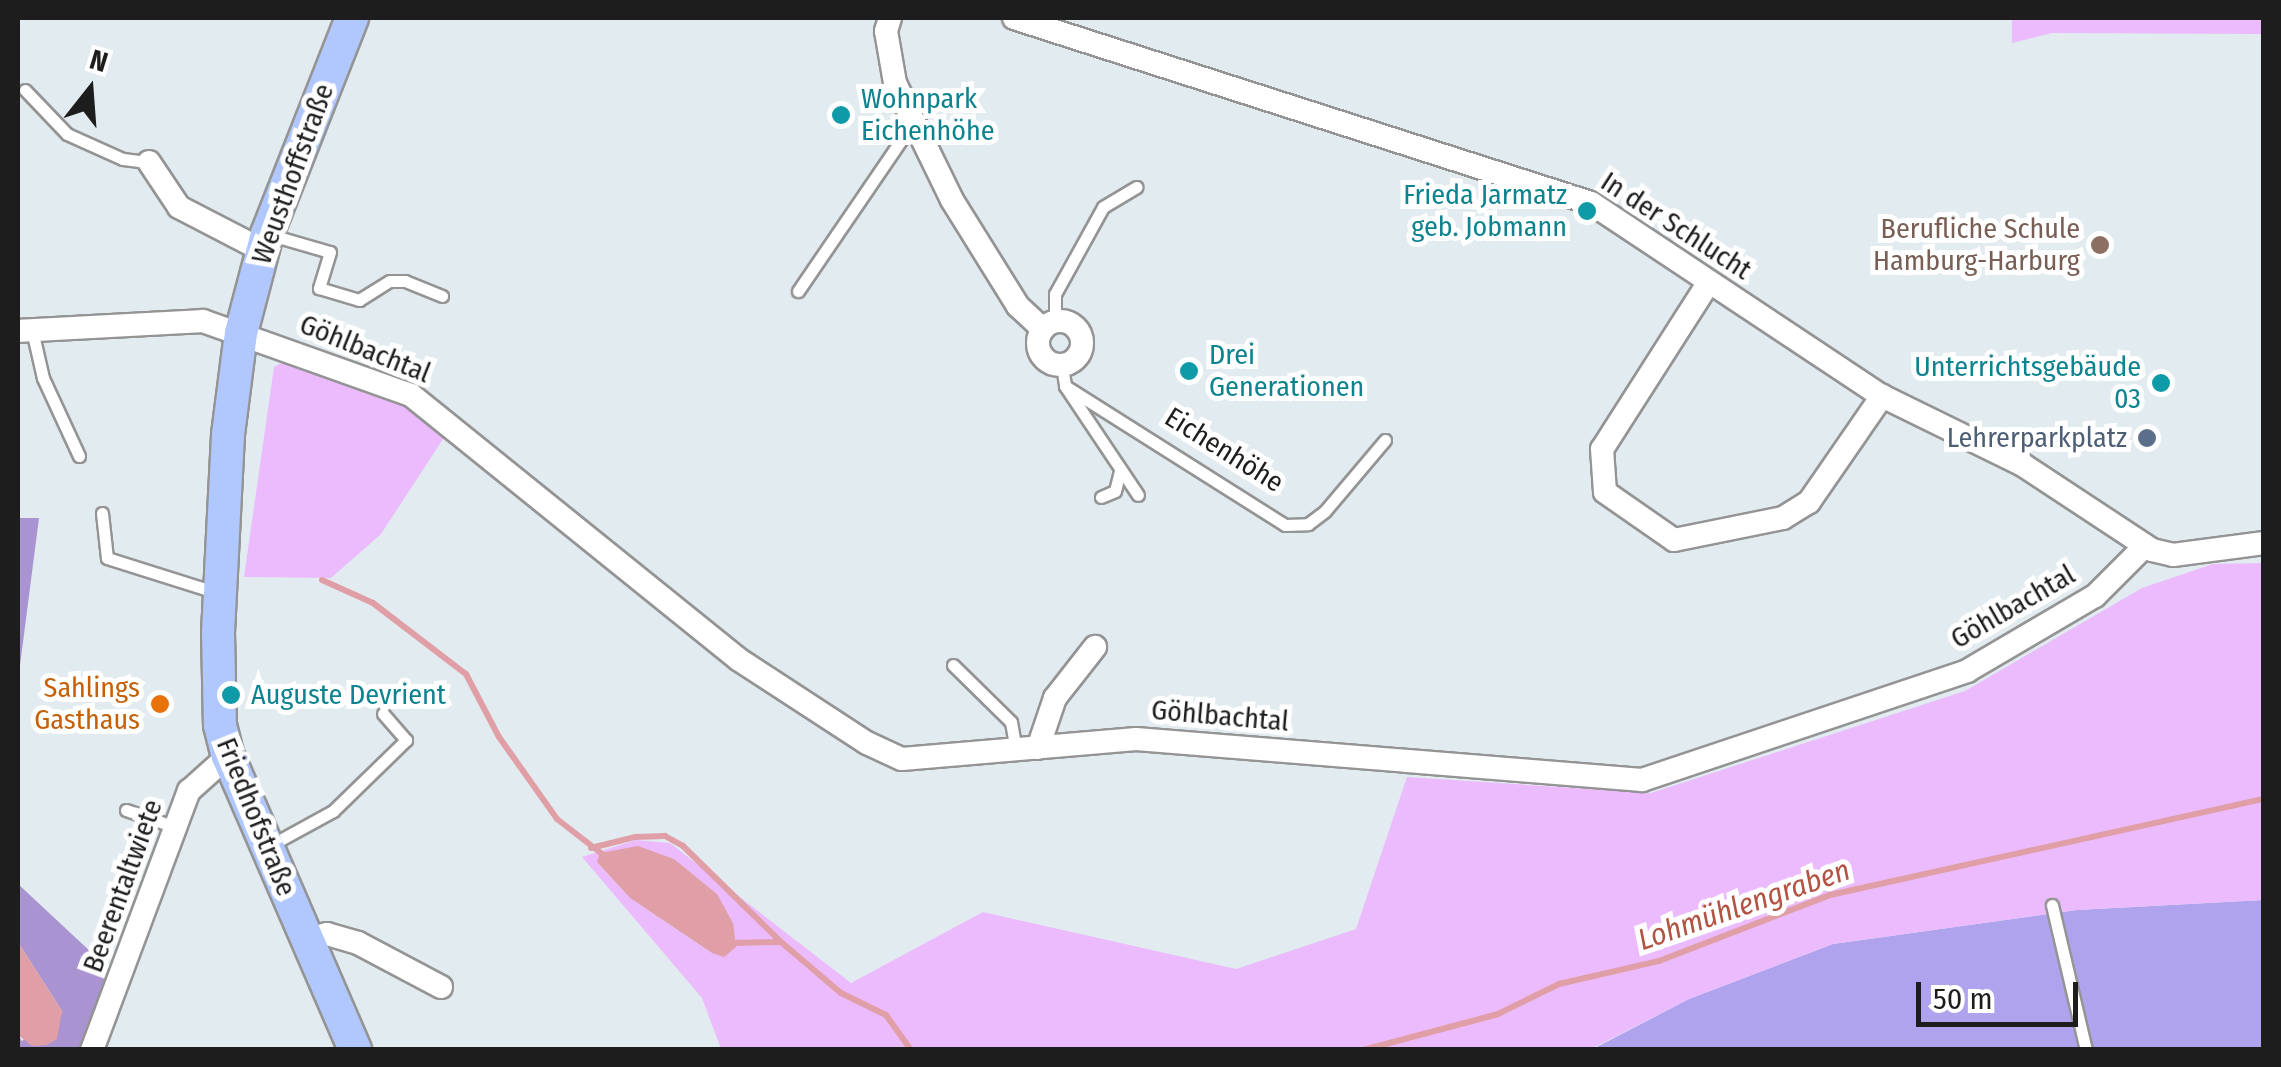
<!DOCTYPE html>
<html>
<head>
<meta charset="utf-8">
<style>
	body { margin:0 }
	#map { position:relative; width:2281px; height:1067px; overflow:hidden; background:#e2ebef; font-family:"Fira Sans Condensed",sans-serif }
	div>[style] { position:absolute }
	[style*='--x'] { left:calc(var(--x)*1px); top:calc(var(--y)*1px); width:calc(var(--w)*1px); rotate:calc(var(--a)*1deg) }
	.grass>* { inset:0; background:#afa3ed }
	.forest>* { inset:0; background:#a993d1 }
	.park>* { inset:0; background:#ebbbfd }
	.water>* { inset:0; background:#e09fa7 }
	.stream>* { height:6px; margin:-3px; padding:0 3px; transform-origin:3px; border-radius:3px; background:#e09fa7 }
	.roads { filter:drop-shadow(2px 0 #949494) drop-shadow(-2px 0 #949494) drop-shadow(0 2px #949494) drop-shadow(0 -2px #949494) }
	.lane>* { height:11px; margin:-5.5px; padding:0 5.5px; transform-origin:5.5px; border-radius:5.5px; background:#fff }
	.street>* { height:22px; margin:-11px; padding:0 11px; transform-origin:11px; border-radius:11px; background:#fff }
	.street>.ring { margin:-11px; padding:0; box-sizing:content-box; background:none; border:22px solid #fff; border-radius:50% }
	.secondary>* { height:32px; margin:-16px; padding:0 16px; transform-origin:16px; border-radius:16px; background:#b1c8fe }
	.dots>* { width:28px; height:28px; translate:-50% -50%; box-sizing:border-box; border:5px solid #fff; border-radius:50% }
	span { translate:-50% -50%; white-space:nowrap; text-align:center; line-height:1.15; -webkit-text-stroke:10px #fff; paint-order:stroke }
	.culture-label { font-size:28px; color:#0d838f }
	.left { translate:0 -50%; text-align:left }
	.right { translate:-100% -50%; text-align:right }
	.street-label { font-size:28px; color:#1d1d1d }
	.education-label { font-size:28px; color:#785e54 }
	.service-label { font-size:28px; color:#4e5e75 }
	.food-label { font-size:28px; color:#c56008 }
	.water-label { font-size:30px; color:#b35343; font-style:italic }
	.frame { position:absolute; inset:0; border:20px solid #1d1d1d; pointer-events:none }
	.north { position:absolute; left:40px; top:40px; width:100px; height:100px; -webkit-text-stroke:8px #fff; paint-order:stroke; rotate:17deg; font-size:28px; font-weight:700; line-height:40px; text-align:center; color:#1d1d1d }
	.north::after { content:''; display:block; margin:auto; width:35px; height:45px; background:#1d1d1d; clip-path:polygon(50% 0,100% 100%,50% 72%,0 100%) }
	.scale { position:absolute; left:1916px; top:982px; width:162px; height:45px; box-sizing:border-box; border:5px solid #1d1d1d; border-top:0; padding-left:12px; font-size:30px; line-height:35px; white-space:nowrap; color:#1d1d1d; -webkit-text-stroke:8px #fff; paint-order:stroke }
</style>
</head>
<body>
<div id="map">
	<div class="grass">
		<div style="clip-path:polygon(2263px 900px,2263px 1049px,1591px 1050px,1689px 999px,1833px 944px,2077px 910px)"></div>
	</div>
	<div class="forest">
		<div style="clip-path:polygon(18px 518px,39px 518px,18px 681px)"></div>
		<div style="clip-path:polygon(18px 884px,122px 981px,92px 1049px,18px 1049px,18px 1035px,22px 1041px,62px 1011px,18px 942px)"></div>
	</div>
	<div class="park">
		<div style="clip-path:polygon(2012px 18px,2263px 18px,2263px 34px,2052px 33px,2012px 43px)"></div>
		<div style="clip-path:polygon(286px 360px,410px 408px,445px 436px,381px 534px,331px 578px,244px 577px,274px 367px)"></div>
		<div style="clip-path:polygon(evenodd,2263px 563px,2263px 900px,2077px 910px,1833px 944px,1689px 999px,1591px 1049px,721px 1049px,702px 998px,582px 857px,636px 840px,670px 843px,851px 983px,983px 912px,1236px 969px,1356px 929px,1407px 777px,1651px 793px,1965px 691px,2142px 588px,2213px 564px,2263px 563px,597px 862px,699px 881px,716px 894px,733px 923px,712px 953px,630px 898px,597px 862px)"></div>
	</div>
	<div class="water">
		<div style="clip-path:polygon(638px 846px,674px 859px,717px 894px,733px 923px,736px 947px,724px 957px,712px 953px,630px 898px,597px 862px,600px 853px)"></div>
		<div style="clip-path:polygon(18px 942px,62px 1011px,57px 1039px,47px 1045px,32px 1046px,18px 1035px)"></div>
	</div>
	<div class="stream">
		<div style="--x:322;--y:580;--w:56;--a:24.3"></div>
		<div style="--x:373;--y:603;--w:117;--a:37.4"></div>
		<div style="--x:466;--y:674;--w:71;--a:62.4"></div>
		<div style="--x:499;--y:737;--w:100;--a:54.7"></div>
		<div style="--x:557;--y:819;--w:62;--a:37.8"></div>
		<div style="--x:591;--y:848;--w:45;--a:-14"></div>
		<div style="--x:635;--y:837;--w:30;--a:-2"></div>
		<div style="--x:665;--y:836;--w:21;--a:29"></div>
		<div style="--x:683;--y:846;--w:136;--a:44.4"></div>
		<div style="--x:732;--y:943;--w:49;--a:-1.2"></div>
		<div style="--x:781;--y:942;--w:79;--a:40.4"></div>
		<div style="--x:841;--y:993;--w:50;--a:26.1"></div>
		<div style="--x:886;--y:1015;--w:43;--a:54.5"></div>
		<div style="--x:1069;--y:1050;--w:21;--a:0"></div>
		<div style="--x:1363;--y:1050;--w:140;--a:-14.9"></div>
		<div style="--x:1498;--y:1014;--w:68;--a:-26.2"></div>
		<div style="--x:1559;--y:984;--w:103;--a:-13"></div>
		<div style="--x:1659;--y:961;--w:183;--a:-21.1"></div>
		<div style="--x:1830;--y:895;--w:444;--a:-12.5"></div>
	</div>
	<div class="roads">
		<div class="lane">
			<div style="--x:25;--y:90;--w:61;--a:46.3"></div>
			<div style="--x:67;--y:134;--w:61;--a:24.1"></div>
			<div style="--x:123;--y:159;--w:26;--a:7"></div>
			<div style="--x:271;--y:235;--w:61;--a:16.1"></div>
			<div style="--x:330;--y:252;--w:38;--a:107"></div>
			<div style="--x:319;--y:288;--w:42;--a:16.7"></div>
			<div style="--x:359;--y:300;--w:36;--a:-32"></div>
			<div style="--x:390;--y:281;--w:15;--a:0"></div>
			<div style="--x:405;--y:281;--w:40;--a:22"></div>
			<div style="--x:798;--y:291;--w:206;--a:-55.7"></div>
			<div style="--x:1055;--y:322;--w:28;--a:-90"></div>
			<div style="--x:1055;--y:294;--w:99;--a:-61.1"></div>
			<div style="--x:1103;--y:207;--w:39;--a:-31"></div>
			<div style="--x:32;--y:330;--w:49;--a:77.1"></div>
			<div style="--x:43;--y:378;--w:86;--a:65.2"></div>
			<div style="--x:1062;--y:366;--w:20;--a:81"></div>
			<div style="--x:1065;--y:386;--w:131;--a:56.2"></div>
			<div style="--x:1065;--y:386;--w:260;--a:32.3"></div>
			<div style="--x:1285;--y:525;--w:23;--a:-2"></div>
			<div style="--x:1308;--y:524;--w:21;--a:-37"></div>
			<div style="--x:1325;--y:511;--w:93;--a:-49.8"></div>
			<div style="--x:1101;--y:497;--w:15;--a:-23"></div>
			<div style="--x:1115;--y:491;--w:21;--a:-76"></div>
			<div style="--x:102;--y:513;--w:45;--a:83.7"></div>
			<div style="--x:107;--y:558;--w:113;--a:17.5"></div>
			<div style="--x:953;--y:665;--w:81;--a:44.5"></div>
			<div style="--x:1011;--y:722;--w:28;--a:80"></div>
			<div style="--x:126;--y:810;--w:52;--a:19.1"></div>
			<div style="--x:271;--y:845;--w:71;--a:-28.7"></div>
			<div style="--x:333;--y:811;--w:102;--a:-44.2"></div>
			<div style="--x:406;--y:740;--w:35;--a:-131"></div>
			<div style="--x:2052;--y:905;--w:149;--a:76.8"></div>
		</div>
		<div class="street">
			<div style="--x:890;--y:18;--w:14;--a:107"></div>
			<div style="--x:886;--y:31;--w:53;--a:80.2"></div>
			<div style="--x:895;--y:83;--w:130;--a:64"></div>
			<div style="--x:952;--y:200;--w:125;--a:58.1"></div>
			<div style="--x:1018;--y:306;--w:34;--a:43"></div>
			<div style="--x:1014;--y:18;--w:606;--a:17.78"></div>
			<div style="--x:1591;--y:203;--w:349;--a:33.6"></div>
			<div style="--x:1882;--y:396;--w:157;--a:26.1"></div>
			<div style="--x:2023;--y:465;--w:154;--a:33.4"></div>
			<div style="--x:2152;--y:550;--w:22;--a:13"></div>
			<div style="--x:2173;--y:555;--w:92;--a:-7.5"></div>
			<div style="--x:149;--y:162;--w:54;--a:56.3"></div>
			<div style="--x:179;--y:207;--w:93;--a:27.4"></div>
			<div style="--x:1709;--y:282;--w:198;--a:122.6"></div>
			<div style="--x:1602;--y:449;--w:43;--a:86"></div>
			<div style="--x:1605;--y:492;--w:84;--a:34.8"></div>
			<div style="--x:1674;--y:540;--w:111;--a:-11.4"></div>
			<div style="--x:1783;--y:518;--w:31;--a:-32"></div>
			<div style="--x:1809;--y:502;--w:129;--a:-55.4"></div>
			<div class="ring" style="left:1038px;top:321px;width:22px;height:22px"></div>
			<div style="--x:18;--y:331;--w:185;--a:-3.1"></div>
			<div style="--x:203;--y:321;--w:221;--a:19.6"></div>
			<div style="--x:411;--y:395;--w:420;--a:38.9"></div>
			<div style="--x:738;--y:659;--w:154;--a:33.1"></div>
			<div style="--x:867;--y:743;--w:38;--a:25"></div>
			<div style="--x:902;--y:759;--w:235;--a:-4.9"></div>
			<div style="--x:1136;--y:739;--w:508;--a:4.63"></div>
			<div style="--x:1642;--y:780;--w:343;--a:-18.5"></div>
			<div style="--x:1967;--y:671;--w:148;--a:-30.4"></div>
			<div style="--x:2095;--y:596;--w:71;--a:-45"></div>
			<div style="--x:1038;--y:748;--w:53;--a:-71.2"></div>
			<div style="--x:1055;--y:698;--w:65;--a:-51.9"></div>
			<div style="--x:306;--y:940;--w:22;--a:-16"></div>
			<div style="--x:327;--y:934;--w:32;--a:16"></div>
			<div style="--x:358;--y:943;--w:94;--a:27.9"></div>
			<div style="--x:92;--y:1050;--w:277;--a:-69.5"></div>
			<div style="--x:189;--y:791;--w:52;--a:-41.9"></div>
		</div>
		<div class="secondary">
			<div style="--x:352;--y:18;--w:232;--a:111.5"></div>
			<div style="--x:267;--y:234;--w:102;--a:104.7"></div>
			<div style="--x:241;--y:333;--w:103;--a:97.3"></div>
			<div style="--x:228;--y:435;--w:197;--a:92.9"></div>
			<div style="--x:218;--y:632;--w:93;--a:88.8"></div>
			<div style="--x:220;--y:725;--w:32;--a:76"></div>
			<div style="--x:228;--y:756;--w:320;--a:66.6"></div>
		</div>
	</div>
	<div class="dots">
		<div style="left:841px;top:115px;background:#0f9aa8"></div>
		<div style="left:1587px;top:211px;background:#0f9aa8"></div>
		<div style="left:2100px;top:245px;background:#8d6e63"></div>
		<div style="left:1189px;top:371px;background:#0f9aa8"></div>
		<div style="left:2161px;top:383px;background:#0f9aa8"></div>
		<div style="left:2147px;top:438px;background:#5c6f8a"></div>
		<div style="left:231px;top:695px;background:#0f9aa8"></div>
		<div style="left:160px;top:704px;background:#e8710a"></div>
	</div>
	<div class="culture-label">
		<span class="left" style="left:861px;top:115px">Wohnpark<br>Eichenhöhe</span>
		<span class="right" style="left:1567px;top:211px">Frieda Jarmatz<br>geb. Jobmann</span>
		<span class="left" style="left:1209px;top:371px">Drei<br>Generationen</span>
		<span class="right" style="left:2141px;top:383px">Unterrichtsgebäude<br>03</span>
		<span class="left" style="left:251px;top:695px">Auguste Devrient</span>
	</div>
	<div class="street-label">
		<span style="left:293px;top:174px;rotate:-70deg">Weusthoffstraße</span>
		<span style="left:1676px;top:226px;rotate:33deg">In der Schlucht</span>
		<span style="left:365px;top:349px;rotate:22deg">Göhlbachtal</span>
		<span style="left:1224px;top:450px;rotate:32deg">Eichenhöhe</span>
		<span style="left:2013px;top:607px;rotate:-30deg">Göhlbachtal</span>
		<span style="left:1220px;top:716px;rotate:5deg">Göhlbachtal</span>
		<span style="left:256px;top:817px;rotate:68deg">Friedhofstraße</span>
		<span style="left:123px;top:886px;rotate:-70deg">Beerentaltwiete</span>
	</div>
	<div class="education-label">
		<span class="right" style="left:2080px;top:245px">Berufliche Schule<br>Hamburg-Harburg</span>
	</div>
	<div class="service-label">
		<span class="right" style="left:2127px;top:438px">Lehrerparkplatz</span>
	</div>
	<div class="food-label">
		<span class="right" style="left:140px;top:704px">Sahlings<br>Gasthaus</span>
	</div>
	<div class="water-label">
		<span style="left:1744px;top:905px;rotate:-19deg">Lohmühlengraben</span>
	</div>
	<div class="frame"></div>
	<div class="north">N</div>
	<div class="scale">50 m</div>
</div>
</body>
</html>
